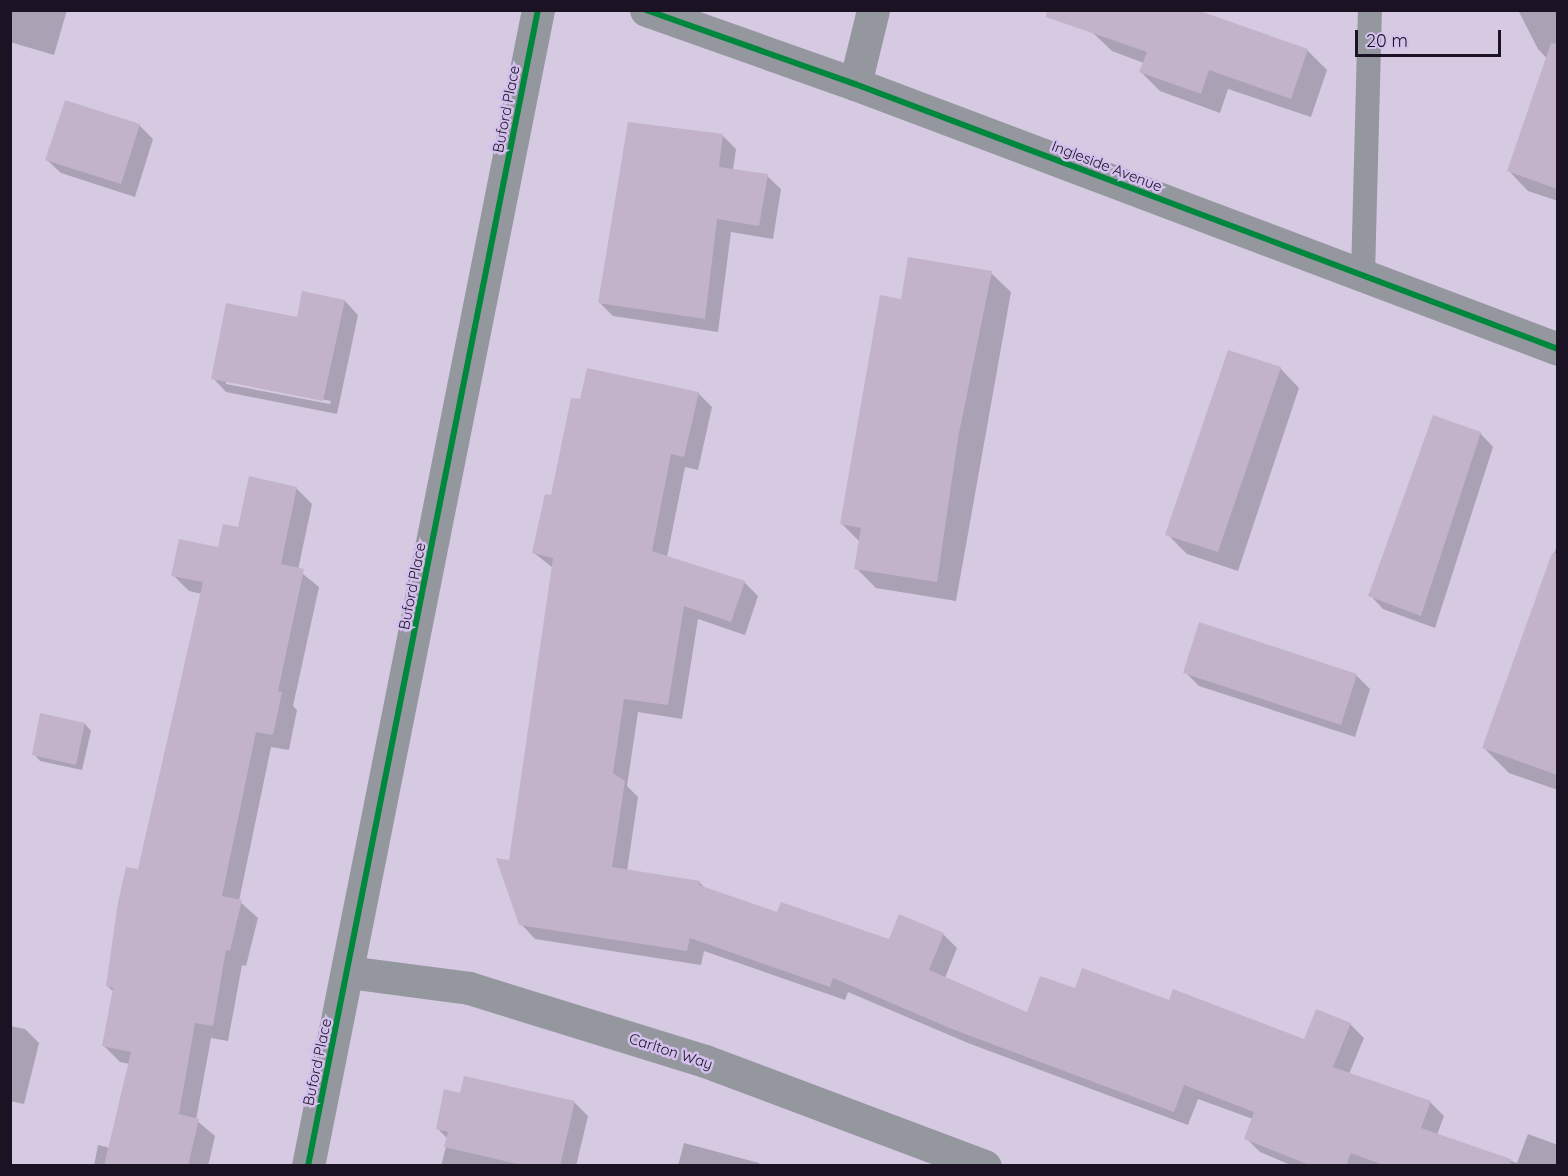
<!DOCTYPE html>
<html>
<head>
<meta charset="utf-8">
<style>
	body { margin:0 }
	#map { position:relative; width:1568px; height:1176px; overflow:hidden; background:#d5cae2; font-family:Quicksand,sans-serif }
	div>[style] { position:absolute }
	.shadow>* { inset:0; background:#0003 }
	.building>* { inset:0; background:#c3b3ca }
	.service>* { height:24px; margin:-12px; padding:0 12px; transform-origin:12px; border-radius:12px; background:#95979f }
	.minor>* { height:33px; margin:-16.5px; padding:0 16.5px; transform-origin:16.5px; border-radius:16.5px; background:#95979f }
	.tertiary>* { height:33px; margin:-16.5px; padding:0 16.5px; transform-origin:16.5px; border-radius:16.5px; background:#95979f }
	.cycleway>* { height:6px; margin:-3px; padding:0 3px; transform-origin:3px; border-radius:3px; background:#00873e }
	span { translate:-50% -50%; white-space:nowrap; text-align:center; line-height:1.15; -webkit-text-stroke:5px #d4c0ed; paint-order:stroke }
	.street-label { font-size:15px; color:#1b1323 }
	.frame { position:absolute; inset:0; border:12px solid #1b1323; pointer-events:none }
	.scale { position:absolute; left:1355px; top:30px; width:146px; height:27px; box-sizing:border-box; border:3px solid #1b1323; border-top:0; padding-left:8px; font-size:18px; line-height:21px; white-space:nowrap; color:#1b1323; -webkit-text-stroke:4px #d4c0ed; paint-order:stroke }
</style>
</head>
<body>
<div id="map">
	<div class="shadow">
		<i style="clip-path:polygon(10px 10px,67px 10px,54px 55px,10px 42px)"></i>
		<i style="clip-path:polygon(1518px 10px,1558px 10px,1558px 60px,1551px 63px,1538px 49px)"></i>
		<i style="clip-path:polygon(1092px 32px,1307px 50px,1327px 70px,1311px 117px,1228px 89px,1220px 113px,1160px 91px,1141px 72px,1144px 63px,1112px 51px)"></i>
		<i style="clip-path:polygon(1542px 73px,1558px 79px,1558px 201px,1528px 191px,1509px 171px)"></i>
		<i style="clip-path:polygon(66px 102px,140px 126px,153px 139px,135px 197px,61px 173px,47px 160px)"></i>
		<i style="clip-path:polygon(723px 136px,736px 149px,733px 170px,767px 176px,781px 189px,773px 239px,731px 232px,718px 332px,613px 316px,599px 302px)"></i>
		<i style="clip-path:polygon(991px 273px,1011px 292px,956px 601px,876px 588px,856px 568px,860px 542px,841px 523px,903px 300px)"></i>
		<i style="clip-path:polygon(evenodd,345px 301px,358px 315px,337px 414px,226px 392px,213px 378px,298px 319px,345px 301px,226px 380px,331px 401px,330px 404px,226px 384px,226px 380px)"></i>
		<i style="clip-path:polygon(1280px 368px,1299px 388px,1238px 571px,1187px 554px,1167px 534px)"></i>
		<i style="clip-path:polygon(698px 393px,712px 407px,698px 470px,685px 467px,667px 557px,744px 582px,758px 596px,745px 635px,698px 619px,682px 719px,638px 712px,627px 786px,638px 797px,627px 871px,699px 882px,707px 890px,778px 914px,890px 941px,943px 934px,957px 948px,945px 978px,1028px 1014px,1076px 990px,1170px 1002px,1305px 1041px,1350px 1024px,1364px 1038px,1349px 1074px,1430px 1102px,1444px 1116px,1437px 1135px,1517px 1163px,1528px 1134px,1558px 1145px,1558px 1166px,1293px 1166px,1260px 1152px,1246px 1138px,1253px 1119px,1198px 1099px,1188px 1125px,968px 1043px,848px 992px,845px 1000px,704px 951px,701px 965px,535px 939px,521px 924px,511px 862px,553px 568px,534px 553px,552px 497px)"></i>
		<i style="clip-path:polygon(1480px 433px,1493px 447px,1435px 628px,1383px 609px,1370px 595px)"></i>
		<i style="clip-path:polygon(296px 488px,312px 504px,298px 570px,319px 587px,293px 706px,297px 710px,289px 750px,271px 747px,239px 901px,258px 918px,246px 966px,242px 965px,228px 1041px,211px 1038px,196px 1120px,215px 1136px,208px 1166px,94px 1166px,98px 1145px,110px 1148px,130px 1064px,120px 1062px,104px 1046px,114px 992px,107px 986px,139px 871px,202px 594px,189px 591px,173px 575px,219px 549px,239px 529px)"></i>
		<i style="clip-path:polygon(1558px 543px,1558px 790px,1509px 773px,1484px 748px)"></i>
		<i style="clip-path:polygon(1185px 672px,1356px 675px,1370px 689px,1355px 737px,1199px 686px)"></i>
		<i style="clip-path:polygon(85px 724px,91px 731px,82px 770px,40px 761px,34px 754px)"></i>
		<i style="clip-path:polygon(10px 1026px,25px 1029px,39px 1043px,24px 1104px,10px 1101px)"></i>
		<i style="clip-path:polygon(461px 1095px,574px 1102px,588px 1116px,576px 1166px,441px 1166px,448px 1139px,437px 1128px)"></i>
		<i style="clip-path:polygon(684px 1143px,759px 1163px,761px 1166px,678px 1166px)"></i>
	</div>
	<div class="building">
		<i style="clip-path:polygon(1047px 10px,1197px 10px,1308px 49px,1291px 99px,1209px 70px,1201px 94px,1139px 72px,1147px 52px,1046px 17px)"></i>
		<i style="clip-path:polygon(1551px 43px,1557px 44px,1557px 189px,1507px 171px)"></i>
		<i style="clip-path:polygon(65px 100px,140px 124px,121px 184px,45px 160px)"></i>
		<i style="clip-path:polygon(628px 122px,723px 134px,719px 167px,768px 174px,759px 226px,717px 219px,705px 319px,598px 303px)"></i>
		<i style="clip-path:polygon(908px 257px,992px 271px,958px 438px,937px 582px,854px 569px,861px 528px,840px 524px,880px 295px,901px 299px)"></i>
		<i style="clip-path:polygon(302px 291px,345px 300px,323px 401px,211px 379px,226px 303px,297px 317px)"></i>
		<i style="clip-path:polygon(1228px 350px,1281px 367px,1218px 552px,1165px 535px)"></i>
		<i style="clip-path:polygon(587px 368px,699px 392px,684px 457px,671px 454px,652px 551px,745px 581px,731px 622px,684px 606px,668px 705px,624px 699px,613px 773px,625px 781px,612px 867px,700px 881px,699px 885px,777px 912px,781px 902px,889px 939px,899px 914px,944px 933px,929px 970px,1027px 1012px,1040px 976px,1075px 988px,1082px 968px,1169px 1000px,1173px 989px,1304px 1039px,1316px 1009px,1351px 1023px,1333px 1067px,1431px 1101px,1421px 1128px,1511px 1159px,1510px 1166px,1386px 1166px,1351px 1153px,1346px 1166px,1312px 1166px,1244px 1139px,1254px 1112px,1184px 1085px,1174px 1112px,952px 1029px,833px 978px,830px 987px,690px 938px,687px 951px,519px 925px,496px 858px,509px 860px,553px 558px,532px 553px,545px 494px,551px 495px,571px 398px,580px 399px)"></i>
		<i style="clip-path:polygon(1433px 415px,1481px 432px,1421px 616px,1368px 596px)"></i>
		<i style="clip-path:polygon(249px 476px,297px 487px,281px 564px,304px 569px,278px 691px,282px 692px,273px 735px,256px 732px,222px 896px,242px 900px,230px 951px,226px 950px,213px 1026px,195px 1023px,179px 1114px,199px 1119px,188px 1166px,104px 1166px,131px 1052px,102px 1046px,113px 988px,106px 986px,118px 902px,126px 867px,138px 869px,203px 582px,171px 576px,179px 539px,218px 547px,223px 524px,238px 527px)"></i>
		<i style="clip-path:polygon(1552px 553px,1557px 554px,1557px 775px,1482px 748px)"></i>
		<i style="clip-path:polygon(1199px 622px,1357px 674px,1341px 725px,1183px 673px)"></i>
		<i style="clip-path:polygon(40px 713px,85px 723px,76px 765px,32px 755px)"></i>
		<i style="clip-path:polygon(464px 1076px,575px 1101px,560px 1166px,526px 1166px,444px 1147px,448px 1132px,436px 1129px,444px 1089px,460px 1093px)"></i>
	</div>
	<div class="service">
		<i style="left:1363px;top:275px;width:265px;rotate:-88.5deg"></i>
	</div>
	<div class="minor">
		<i style="left:855px;top:84px;width:76px;rotate:-76.3deg"></i>
		<i style="left:348px;top:972px;width:122px;rotate:7.5deg"></i>
		<i style="left:469px;top:988px;width:247px;rotate:17.2deg"></i>
		<i style="left:705px;top:1061px;width:299px;rotate:20.6deg"></i>
		<i style="left:308px;top:1166px;width:1179px;rotate:-78.75deg"></i>
	</div>
	<div class="tertiary">
		<i style="left:646px;top:10px;width:222px;rotate:19.5deg"></i>
		<i style="left:855px;top:84px;width:751px;rotate:20.65deg"></i>
	</div>
	<div class="cycleway">
		<i style="left:646px;top:10px;width:222px;rotate:19.5deg"></i>
		<i style="left:855px;top:84px;width:751px;rotate:20.65deg"></i>
		<i style="left:308px;top:1166px;width:1179px;rotate:-78.75deg"></i>
	</div>
	<div class="street-label">
		<span style="left:506px;top:109px;rotate:-79deg">Buford Place</span>
		<span style="left:1107px;top:166px;rotate:21deg">Ingleside Avenue</span>
		<span style="left:412px;top:586px;rotate:-79deg">Buford Place</span>
		<span style="left:671px;top:1051px;rotate:18deg">Carlton Way</span>
		<span style="left:317px;top:1062px;rotate:-78deg">Buford Place</span>
	</div>
	<div class="frame"></div>
	<div class="scale">20 m</div>
</div>
</body>
</html>
